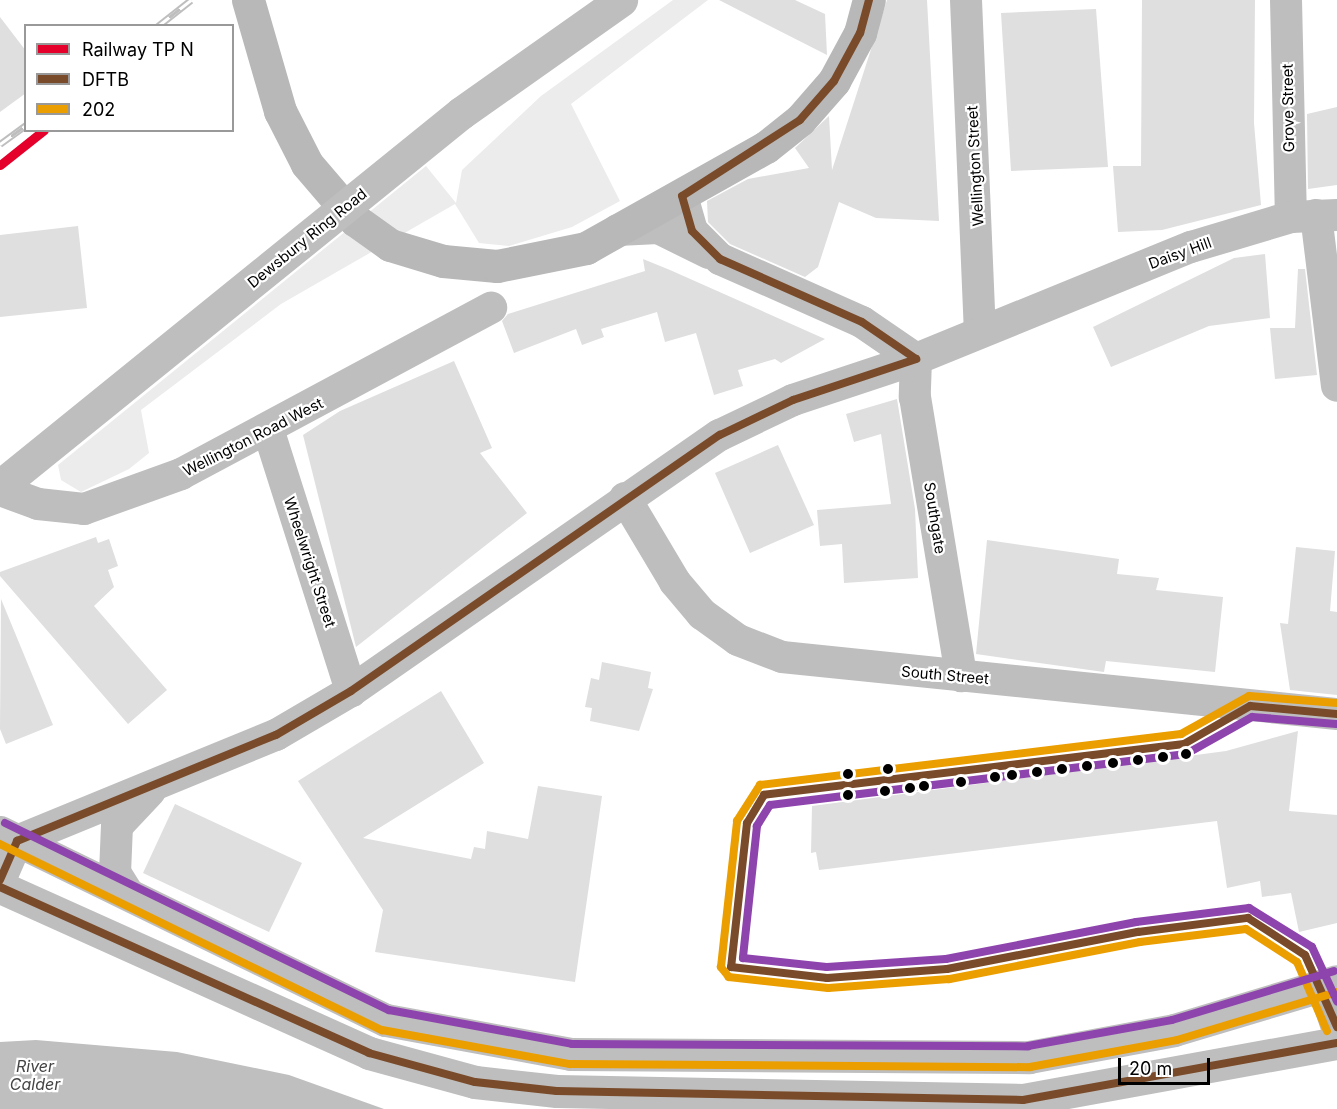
<!DOCTYPE html>
<html>
<head>
<meta charset="utf-8">
<style>
	body { margin:0 }
	#map { position:relative; width:1337px; height:1109px; overflow:hidden; background:#fff; font-family:Inter,sans-serif }
	div>[style] { position:absolute }
	.green>* { inset:0; background:#ececec }
	.water>* { inset:0; background:#bfbfbf }
	.building>* { inset:0; background:#dfdfdf }
	.street>* { height:32px; margin:-16px; padding:0 16px; transform-origin:16px; border-radius:16px; background:#bebebe }
	.secondary>* { height:33px; margin:-16.5px; padding:0 16.5px; transform-origin:16.5px; border-radius:16.5px; background:#b8b8b8 }
	.highway>* { height:33px; margin:-16.5px; padding:0 16.5px; transform-origin:16.5px; border-radius:16.5px; background:#bebebe }
	.rail>* { height:7px; margin-top:-3.5px; transform-origin:0; background:repeating-linear-gradient(90deg,#fff 0 14px,#bebebe 0 28px); box-sizing:border-box; border-block:2px solid #bebebe }
	.bus-1>* { height:8px; margin:-4px; padding:0 4px; transform-origin:4px; border-radius:4px; background:#7a4b2a }
	.bus-2>* { height:8px; margin:-4px; padding:0 4px; transform-origin:4px; border-radius:4px; background:#eb9e00 }
	.bus-3>* { height:8px; margin:-4px; padding:0 4px; transform-origin:4px; border-radius:4px; background:#8e44ad }
	.rail-1>* { height:9px; margin:-4.5px; padding:0 4.5px; transform-origin:4.5px; border-radius:4.5px; background:#e4002b }
	.dots>* { width:16px; height:16px; translate:-50% -50%; box-sizing:border-box; border:3px solid #fff; border-radius:50% }
	span { translate:-50% -50%; white-space:nowrap; text-align:center; line-height:1.15; -webkit-text-stroke:4.5px #fff; paint-order:stroke }
	.street-label { font-size:15px; color:#000 }
	.water-label { font-size:16px; color:#444; font-style:italic }
	.legend { position:absolute; left:24px; top:24px; width:210px; height:108px; box-sizing:border-box; background:#fff; border:2px solid #999; margin:0; padding:8px 10px; list-style:none; font-size:18px; color:#000 }
	.legend li { display:flex; align-items:center; gap:12px; height:30px }
	.legend b { width:30px; border:2px solid #999 }
	.scale { position:absolute; left:1118px; top:1058px; width:92px; height:27px; box-sizing:border-box; border:3px solid #000; border-top:0; padding-left:8px; font-size:18px; line-height:21px; white-space:nowrap; color:#000; -webkit-text-stroke:4px #fff; paint-order:stroke }
</style>
</head>
<body>
<div id="map">
	<div class="green">
		<i style="clip-path:polygon(673px 0,708px 0,571px 104px,620px 201px,572px 227px,509px 246px,479px 243px,455px 204px,281px 304px,141px 410px,149px 453px,129px 469px,81px 492px,61px 480px,58px 465px,426px 166px,456px 203px,462px 170px,541px 96px)"></i>
	</div>
	<div class="water">
		<i style="clip-path:polygon(36px 1040px,177px 1052px,289px 1075px,384px 1109px,0 1109px,0 1042px)"></i>
	</div>
	<div class="building">
		<i style="clip-path:polygon(719px 0,795px 0,825px 14px,827px 55px)"></i>
		<i style="clip-path:polygon(887px 0,927px 0,939px 221px,876px 218px,839px 202px,818px 267px,805px 277px,730px 244px,708px 222px,707px 201px,748px 179px,809px 168px,795px 148px,829px 116px,832px 170px)"></i>
		<i style="clip-path:polygon(1142px 0,1255px 0,1254px 123px,1261px 205px,1162px 230px,1118px 232px,1113px 166px,1141px 166px)"></i>
		<i style="clip-path:polygon(1096px 9px,1108px 167px,1011px 171px,1001px 13px)"></i>
		<i style="clip-path:polygon(0 17px,26px 51px,26px 93px,0 112px)"></i>
		<i style="clip-path:polygon(1337px 107px,1337px 185px,1308px 189px,1307px 114px)"></i>
		<i style="clip-path:polygon(78px 226px,87px 308px,0 317px,0 235px)"></i>
		<i style="clip-path:polygon(1265px 254px,1270px 318px,1209px 326px,1111px 367px,1093px 327px,1234px 258px)"></i>
		<i style="clip-path:polygon(643px 259px,670px 270px,825px 339px,781px 363px,775px 359px,738px 370px,743px 386px,714px 395px,696px 333px,665px 342px,657px 312px,601px 329px,604px 337px,582px 345px,576px 329px,514px 353px,502px 321px,508px 314px,645px 271px)"></i>
		<i style="clip-path:polygon(1298px 269px,1305px 269px,1317px 375px,1275px 379px,1270px 328px,1295px 328px)"></i>
		<i style="clip-path:polygon(454px 361px,492px 448px,480px 453px,527px 513px,356px 647px,303px 435px,340px 411px)"></i>
		<i style="clip-path:polygon(897px 399px,915px 509px,918px 578px,844px 583px,842px 544px,820px 546px,817px 510px,891px 504px,881px 434px,854px 442px,846px 414px)"></i>
		<i style="clip-path:polygon(778px 445px,814px 525px,750px 553px,715px 473px)"></i>
		<i style="clip-path:polygon(96px 537px,98px 543px,109px 539px,118px 566px,108px 570px,114px 587px,94px 606px,167px 690px,128px 724px,0 576px,0 572px)"></i>
		<i style="clip-path:polygon(987px 540px,1119px 559px,1117px 574px,1159px 578px,1156px 590px,1223px 597px,1215px 672px,1106px 661px,1104px 672px,976px 654px)"></i>
		<i style="clip-path:polygon(1296px 547px,1335px 551px,1330px 611px,1337px 612px,1337px 695px,1290px 690px,1280px 623px,1288px 624px)"></i>
		<i style="clip-path:polygon(1px 599px,53px 725px,6px 744px,0 729px)"></i>
		<i style="clip-path:polygon(602px 662px,651px 672px,648px 688px,653px 689px,639px 731px,590px 721px,592px 708px,585px 707px,591px 678px,599px 680px)"></i>
		<i style="clip-path:polygon(441px 691px,484px 763px,363px 838px,471px 859px,474px 847px,485px 849px,487px 831px,528px 839px,538px 786px,602px 796px,575px 982px,375px 952px,383px 910px,298px 781px)"></i>
		<i style="clip-path:polygon(1298px 731px,1289px 811px,1337px 815px,1337px 923px,1299px 932px,1291px 893px,1262px 897px,1260px 881px,1227px 888px,1217px 821px,819px 870px,816px 852px,811px 853px,812px 806px,1226px 751px)"></i>
		<i style="clip-path:polygon(175px 804px,302px 863px,269px 932px,143px 873px)"></i>
	</div>
	<div class="street">
		<i style="left:966px;top:0;width:332px;rotate:87.6deg"></i>
		<i style="left:1286px;top:0;width:217px;rotate:88.7deg"></i>
		<i style="left:682px;top:196px;width:36px;rotate:74deg"></i>
		<i style="left:692px;top:231px;width:40px;rotate:45deg"></i>
		<i style="left:720px;top:259px;width:155px;rotate:23.9deg"></i>
		<i style="left:862px;top:322px;width:65px;rotate:34.4deg"></i>
		<i style="left:1316px;top:215px;width:172px;rotate:83deg"></i>
		<i style="left:618px;top:230px;width:40px;rotate:-2.9deg"></i>
		<i style="left:658px;top:228px;width:57px;rotate:26.1deg"></i>
		<i style="left:916px;top:359px;width:38px;rotate:92deg"></i>
		<i style="left:915px;top:397px;width:283px;rotate:80.6deg"></i>
		<i style="left:269px;top:432px;width:272px;rotate:72.4deg"></i>
		<i style="left:0;top:490px;width:40px;rotate:20.2deg"></i>
		<i style="left:38px;top:504px;width:46px;rotate:6.2deg"></i>
		<i style="left:84px;top:509px;width:103px;rotate:-19.8deg"></i>
		<i style="left:181px;top:474px;width:352px;rotate:-28.2deg"></i>
		<i style="left:625px;top:498px;width:98px;rotate:59.2deg"></i>
		<i style="left:675px;top:582px;width:42px;rotate:49.8deg"></i>
		<i style="left:702px;top:614px;width:44px;rotate:35.8deg"></i>
		<i style="left:738px;top:640px;width:47px;rotate:21.1deg"></i>
		<i style="left:782px;top:657px;width:558px;rotate:5.86deg"></i>
		<i style="left:0;top:880px;width:43px;rotate:-66.4deg"></i>
		<i style="left:17px;top:841px;width:280px;rotate:-22.3deg"></i>
		<i style="left:276px;top:735px;width:87px;rotate:-30.4deg"></i>
		<i style="left:351px;top:691px;width:449px;rotate:-34.8deg"></i>
		<i style="left:720px;top:435px;width:81px;rotate:-25.6deg"></i>
		<i style="left:793px;top:400px;width:130px;rotate:-18.4deg"></i>
		<i style="left:916px;top:359px;width:297px;rotate:-22.2deg"></i>
		<i style="left:1191px;top:247px;width:104px;rotate:-16.7deg"></i>
		<i style="left:1291px;top:217px;width:46px;rotate:-2.5deg"></i>
		<i style="left:129px;top:895px;width:26px;rotate:-122deg"></i>
		<i style="left:115px;top:873px;width:47px;rotate:-87.6deg"></i>
		<i style="left:117px;top:826px;width:48px;rotate:-46.7deg"></i>
	</div>
	<div class="secondary">
		<i style="left:248px;top:0;width:116px;rotate:73.9deg"></i>
		<i style="left:280px;top:111px;width:59px;rotate:63deg"></i>
		<i style="left:307px;top:164px;width:74px;rotate:49.4deg"></i>
		<i style="left:355px;top:220px;width:43px;rotate:35.5deg"></i>
		<i style="left:390px;top:245px;width:55px;rotate:16.8deg"></i>
		<i style="left:443px;top:261px;width:54px;rotate:5.3deg"></i>
		<i style="left:497px;top:266px;width:91px;rotate:-11.4deg"></i>
		<i style="left:586px;top:248px;width:206px;rotate:-29.3deg"></i>
		<i style="left:766px;top:147px;width:43px;rotate:-38.5deg"></i>
		<i style="left:800px;top:120px;width:52px;rotate:-48.9deg"></i>
		<i style="left:834px;top:81px;width:55px;rotate:-61.6deg"></i>
		<i style="left:860px;top:33px;width:34px;rotate:-75deg"></i>
		<i style="left:1324px;top:988px;width:41px;rotate:71.6deg"></i>
	</div>
	<div class="highway">
		<i style="left:0;top:486px;width:593px;rotate:-38.98deg"></i>
		<i style="left:461px;top:113px;width:196px;rotate:-35.2deg"></i>
		<i style="left:0;top:832px;width:429px;rotate:26deg"></i>
		<i style="left:386px;top:1020px;width:188px;rotate:10.4deg"></i>
		<i style="left:571px;top:1054px;width:458px;rotate:0.4deg"></i>
		<i style="left:1029px;top:1057px;width:147px;rotate:-10.5deg"></i>
		<i style="left:1174px;top:1030px;width:170px;rotate:-16.7deg"></i>
		<i style="left:0;top:887px;width:405px;rotate:24.2deg"></i>
		<i style="left:369px;top:1053px;width:110px;rotate:15.3deg"></i>
		<i style="left:475px;top:1082px;width:82px;rotate:6.3deg"></i>
		<i style="left:557px;top:1091px;width:466px;rotate:1.1deg"></i>
		<i style="left:1023px;top:1100px;width:319px;rotate:-10.3deg"></i>
	</div>
	<div class="rail">
		<i style="left:158px;top:26px;width:42px;rotate:-38.2deg"></i>
		<i style="left:0;top:144px;width:32px;rotate:-36deg"></i>
	</div>
	<div class="bus-1">
		<i style="left:869px;top:0;width:34px;rotate:105deg"></i>
		<i style="left:860px;top:33px;width:55px;rotate:118.4deg"></i>
		<i style="left:834px;top:81px;width:52px;rotate:131.1deg"></i>
		<i style="left:800px;top:120px;width:140px;rotate:147.2deg"></i>
		<i style="left:682px;top:196px;width:36px;rotate:74deg"></i>
		<i style="left:692px;top:231px;width:40px;rotate:45deg"></i>
		<i style="left:720px;top:259px;width:155px;rotate:23.9deg"></i>
		<i style="left:862px;top:322px;width:65px;rotate:34.4deg"></i>
		<i style="left:1337px;top:714px;width:87px;rotate:-174.7deg"></i>
		<i style="left:1250px;top:706px;width:76px;rotate:150.1deg"></i>
		<i style="left:1184px;top:744px;width:423px;rotate:173.1deg"></i>
		<i style="left:764px;top:795px;width:33px;rotate:121deg"></i>
		<i style="left:747px;top:823px;width:145px;rotate:96.3deg"></i>
		<i style="left:731px;top:967px;width:97px;rotate:6.5deg"></i>
		<i style="left:827px;top:978px;width:120px;rotate:-4.3deg"></i>
		<i style="left:947px;top:969px;width:195px;rotate:-11deg"></i>
		<i style="left:1138px;top:932px;width:111px;rotate:-7.3deg"></i>
		<i style="left:1248px;top:918px;width:68px;rotate:33deg"></i>
		<i style="left:1305px;top:955px;width:79px;rotate:66deg"></i>
		<i style="left:0;top:880px;width:43px;rotate:-66.4deg"></i>
		<i style="left:17px;top:841px;width:280px;rotate:-22.3deg"></i>
		<i style="left:276px;top:735px;width:87px;rotate:-30.4deg"></i>
		<i style="left:351px;top:691px;width:449px;rotate:-34.8deg"></i>
		<i style="left:720px;top:435px;width:81px;rotate:-25.6deg"></i>
		<i style="left:793px;top:400px;width:130px;rotate:-18.4deg"></i>
		<i style="left:0;top:887px;width:405px;rotate:24.2deg"></i>
		<i style="left:369px;top:1053px;width:110px;rotate:15.3deg"></i>
		<i style="left:475px;top:1082px;width:82px;rotate:6.3deg"></i>
		<i style="left:557px;top:1091px;width:466px;rotate:1.1deg"></i>
		<i style="left:1023px;top:1100px;width:319px;rotate:-10.3deg"></i>
	</div>
	<div class="bus-2">
		<i style="left:0;top:844px;width:425px;rotate:26deg"></i>
		<i style="left:382px;top:1030px;width:191px;rotate:10.3deg"></i>
		<i style="left:570px;top:1064px;width:460px;rotate:0.4deg"></i>
		<i style="left:1030px;top:1067px;width:149px;rotate:-10.4deg"></i>
		<i style="left:1177px;top:1040px;width:167px;rotate:-16.7deg"></i>
		<i style="left:1327px;top:1031px;width:75px;rotate:-113.5deg"></i>
		<i style="left:1297px;top:962px;width:61px;rotate:-147.1deg"></i>
		<i style="left:1246px;top:929px;width:107px;rotate:173deg"></i>
		<i style="left:1140px;top:942px;width:195px;rotate:169deg"></i>
		<i style="left:949px;top:979px;width:121px;rotate:175.7deg"></i>
		<i style="left:828px;top:988px;width:100px;rotate:-173.7deg"></i>
		<i style="left:729px;top:977px;width:13px;rotate:-129deg"></i>
		<i style="left:721px;top:967px;width:147px;rotate:-83.7deg"></i>
		<i style="left:737px;top:821px;width:43px;rotate:-57.4deg"></i>
		<i style="left:760px;top:785px;width:424px;rotate:-6.9deg"></i>
		<i style="left:1181px;top:734px;width:78px;rotate:-29.2deg"></i>
		<i style="left:1249px;top:696px;width:88px;rotate:4.5deg"></i>
	</div>
	<div class="bus-3">
		<i style="left:1336px;top:724px;width:84px;rotate:-175.2deg"></i>
		<i style="left:1252px;top:717px;width:76px;rotate:150.7deg"></i>
		<i style="left:1186px;top:754px;width:419px;rotate:173deg"></i>
		<i style="left:770px;top:805px;width:25px;rotate:122deg"></i>
		<i style="left:757px;top:826px;width:133px;rotate:96.1deg"></i>
		<i style="left:743px;top:958px;width:84px;rotate:6.1deg"></i>
		<i style="left:827px;top:967px;width:119px;rotate:-3.8deg"></i>
		<i style="left:946px;top:959px;width:194px;rotate:-11deg"></i>
		<i style="left:1136px;top:922px;width:114px;rotate:-7.1deg"></i>
		<i style="left:1249px;top:908px;width:74px;rotate:31.8deg"></i>
		<i style="left:1312px;top:947px;width:60px;rotate:65.2deg"></i>
		<i style="left:5px;top:823px;width:427px;rotate:26deg"></i>
		<i style="left:389px;top:1010px;width:186px;rotate:10.5deg"></i>
		<i style="left:572px;top:1044px;width:456px;rotate:0.3deg"></i>
		<i style="left:1028px;top:1046px;width:146px;rotate:-10.2deg"></i>
		<i style="left:1172px;top:1020px;width:169px;rotate:-16.8deg"></i>
	</div>
	<div class="rail-1">
		<i style="left:0;top:165px;width:56px;rotate:-38.5deg"></i>
	</div>
	<div class="dots">
		<i style="left:1186px;top:754px;background:#000"></i>
		<i style="left:1163px;top:757px;background:#000"></i>
		<i style="left:1138px;top:760px;background:#000"></i>
		<i style="left:1113px;top:763px;background:#000"></i>
		<i style="left:1087px;top:766px;background:#000"></i>
		<i style="left:888px;top:769px;background:#000"></i>
		<i style="left:1062px;top:769px;background:#000"></i>
		<i style="left:1037px;top:772px;background:#000"></i>
		<i style="left:848px;top:774px;background:#000"></i>
		<i style="left:1012px;top:775px;background:#000"></i>
		<i style="left:995px;top:777px;background:#000"></i>
		<i style="left:961px;top:782px;background:#000"></i>
		<i style="left:924px;top:786px;background:#000"></i>
		<i style="left:910px;top:788px;background:#000"></i>
		<i style="left:885px;top:791px;background:#000"></i>
		<i style="left:848px;top:795px;background:#000"></i>
	</div>
	<div class="street-label">
		<span style="left:1288px;top:108px;rotate:-91deg">Grove Street</span>
		<span style="left:975px;top:166px;rotate:-93deg">Wellington Street</span>
		<span style="left:307px;top:238px;rotate:-39deg">Dewsbury Ring Road</span>
		<span style="left:1180px;top:253px;rotate:-20deg">Daisy Hill</span>
		<span style="left:253px;top:437px;rotate:-27deg">Wellington Road West</span>
		<span style="left:935px;top:518px;rotate:81deg">Southgate</span>
		<span style="left:310px;top:562px;rotate:72deg">Wheelwright Street</span>
		<span style="left:945px;top:675px;rotate:5deg">South Street</span>
	</div>
	<div class="water-label">
		<span style="left:35px;top:1075px">River<br>Calder</span>
	</div>
	<ul class="legend">
	<li><b style="height:8px;background:#e4002b"></b>Railway TP N</li>
	<li><b style="height:8px;background:#7a4b2a"></b>DFTB</li>
	<li><b style="height:8px;background:#eb9e00"></b>202</li>
	</ul>
	<div class="scale">20 m</div>
</div>
</body>
</html>
